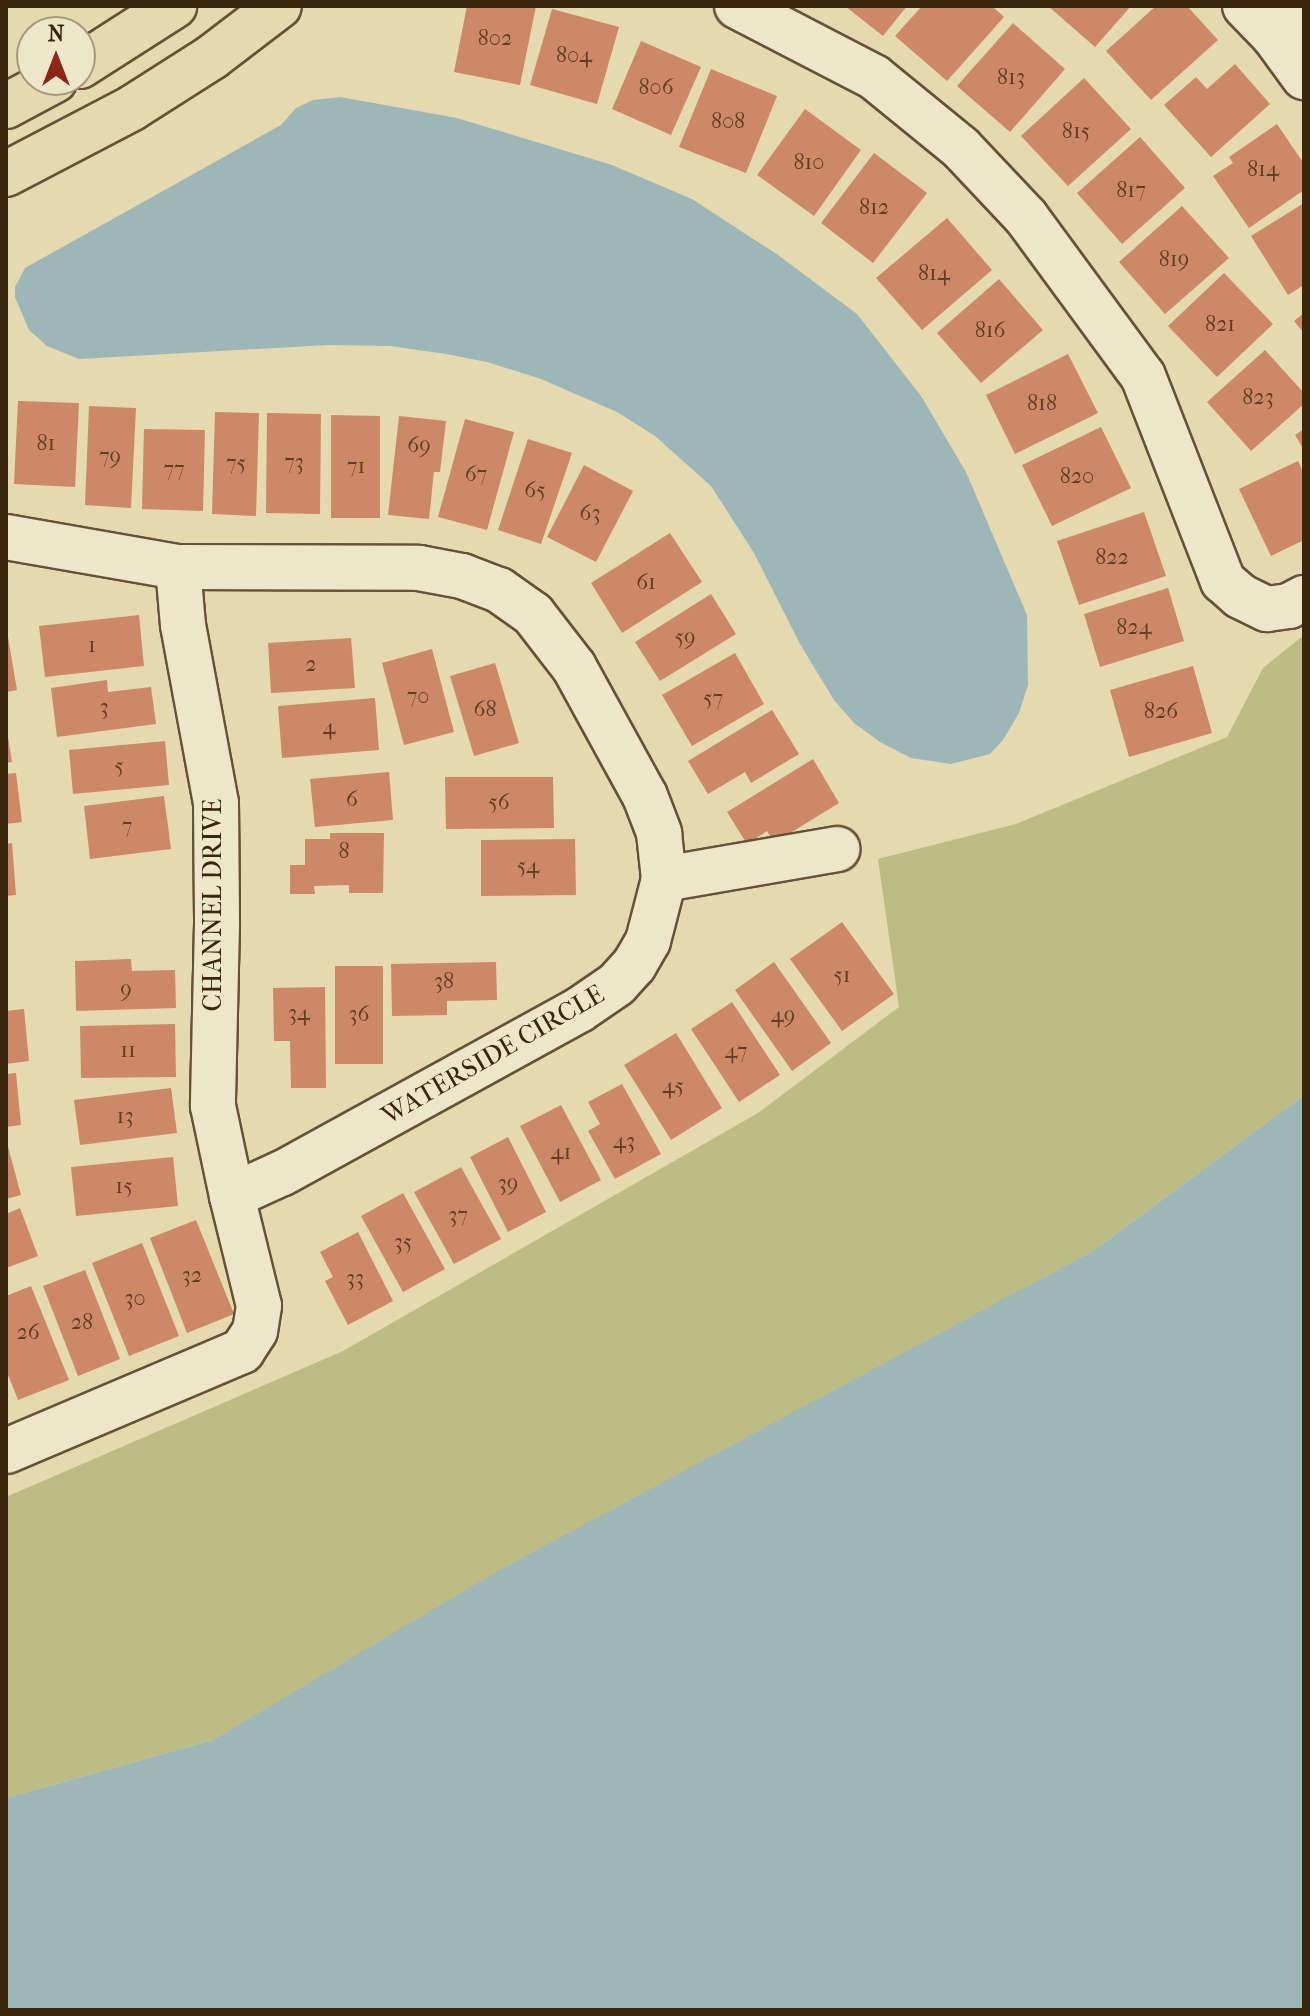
<!DOCTYPE html>
<html>
<head>
<meta charset="utf-8">
<style>
	body { margin:0 }
	#map { position:relative; width:1310px; height:2016px; overflow:hidden; background:#e5d9af; font-family:"IM FELL French Canon",serif }
	div>[style] { position:absolute }
	.green>* { inset:0; background:#bdbc85 }
	.water>* { inset:0; background:#9db7b8 }
	.building>* { inset:0; background:#cd8867 }
	.roads { filter:drop-shadow(2px 0 #665236) drop-shadow(-2px 0 #665236) drop-shadow(0 2px #665236) drop-shadow(0 -2px #665236) }
	.minor>* { height:44px; margin:-22px; padding:0 22px; transform-origin:22px; border-radius:22px; background:#eee6cb }
	.major>* { height:44px; margin:-22px; padding:0 22px; transform-origin:22px; border-radius:22px; background:#e5d9af }
	span { translate:-50% -50%; white-space:nowrap; text-align:center; line-height:1.15; -webkit-text-stroke:6px #eee6cb; paint-order:stroke }
	.number-label { font-size:22px; color:#603e24 }
	.number-label span { -webkit-text-stroke-width:0 }
	.street-label { font-size:26px; color:#3c250e }
	.frame { position:absolute; inset:0; border:8px solid #3c250e; pointer-events:none }
	.north { position:absolute; left:16px; top:16px; width:80px; height:80px; box-sizing:border-box; background:#eee6cb; border:2px solid #a7997f; border-radius:50%; rotate:0deg; font-size:22px; font-weight:700; line-height:32px; text-align:center; color:#3c250e }
	.north::after { content:''; display:block; margin:auto; width:28px; height:36px; background:#8f2418; clip-path:polygon(50% 0,100% 100%,50% 72%,0 100%) }
</style>
</head>
<body>
<div id="map">
	<div class="green">
		<i style="clip-path:polygon(1304px 635px,1304px 1095px,1093px 1251px,213px 1740px,6px 1798px,6px 1497px,343px 1351px,758px 1113px,899px 1007px,878px 859px,1016px 824px,1227px 737px,1263px 668px)"></i>
	</div>
	<div class="water">
		<i style="clip-path:polygon(340px 97px,457px 118px,612px 165px,692px 199px,778px 255px,857px 314px,921px 396px,966px 472px,1027px 615px,1028px 685px,1019px 713px,1003px 740px,990px 754px,951px 764px,911px 758px,880px 742px,854px 723px,834px 700px,800px 644px,754px 553px,711px 486px,655px 436px,617px 412px,541px 379px,487px 362px,446px 354px,390px 346px,328px 345px,79px 359px,47px 346px,29px 330px,15px 297px,15px 287px,25px 268px,281px 125px,296px 108px,313px 100px)"></i>
		<i style="clip-path:polygon(1304px 1095px,1304px 2010px,6px 2010px,6px 1798px,213px 1740px,496px 1572px,1093px 1251px)"></i>
	</div>
	<div class="building">
		<i style="clip-path:polygon(467px 6px,536px 6px,520px 85px,454px 72px)"></i>
		<i style="clip-path:polygon(845px 6px,907px 6px,883px 36px)"></i>
		<i style="clip-path:polygon(922px 6px,992px 6px,1004px 17px,947px 81px,895px 36px)"></i>
		<i style="clip-path:polygon(1048px 6px,1131px 6px,1095px 47px)"></i>
		<i style="clip-path:polygon(1156px 6px,1187px 6px,1218px 40px,1151px 100px,1106px 51px)"></i>
		<i style="clip-path:polygon(552px 9px,619px 27px,597px 104px,530px 85px)"></i>
		<i style="clip-path:polygon(1013px 23px,1065px 69px,1010px 132px,957px 86px)"></i>
		<i style="clip-path:polygon(641px 41px,701px 67px,671px 135px,612px 109px)"></i>
		<i style="clip-path:polygon(1235px 64px,1270px 104px,1211px 157px,1164px 105px,1196px 77px,1207px 89px)"></i>
		<i style="clip-path:polygon(711px 69px,777px 96px,746px 173px,679px 147px)"></i>
		<i style="clip-path:polygon(1084px 78px,1131px 129px,1068px 186px,1021px 136px)"></i>
		<i style="clip-path:polygon(805px 109px,861px 150px,814px 216px,757px 175px)"></i>
		<i style="clip-path:polygon(1277px 124px,1304px 164px,1304px 190px,1249px 228px,1213px 176px,1233px 163px,1229px 157px)"></i>
		<i style="clip-path:polygon(1140px 137px,1185px 188px,1122px 244px,1077px 193px)"></i>
		<i style="clip-path:polygon(874px 153px,927px 193px,873px 263px,821px 223px)"></i>
		<i style="clip-path:polygon(1304px 203px,1304px 285px,1288px 295px,1251px 236px)"></i>
		<i style="clip-path:polygon(1182px 206px,1229px 258px,1165px 314px,1119px 262px)"></i>
		<i style="clip-path:polygon(947px 218px,992px 270px,922px 330px,876px 278px)"></i>
		<i style="clip-path:polygon(1224px 273px,1273px 324px,1217px 377px,1168px 326px)"></i>
		<i style="clip-path:polygon(999px 279px,1043px 330px,981px 383px,937px 333px)"></i>
		<i style="clip-path:polygon(1304px 313px,1304px 333px,1294px 321px)"></i>
		<i style="clip-path:polygon(1265px 350px,1304px 393px,1304px 404px,1251px 451px,1207px 402px)"></i>
		<i style="clip-path:polygon(1068px 354px,1098px 413px,1015px 454px,986px 395px)"></i>
		<i style="clip-path:polygon(18px 401px,79px 403px,75px 487px,14px 484px)"></i>
		<i style="clip-path:polygon(89px 406px,136px 408px,131px 508px,85px 505px)"></i>
		<i style="clip-path:polygon(215px 412px,259px 413px,256px 516px,212px 514px)"></i>
		<i style="clip-path:polygon(267px 413px,321px 414px,320px 514px,266px 513px)"></i>
		<i style="clip-path:polygon(331px 415px,380px 416px,380px 518px,331px 518px)"></i>
		<i style="clip-path:polygon(399px 416px,446px 421px,440px 472px,434px 472px,429px 519px,388px 515px)"></i>
		<i style="clip-path:polygon(465px 419px,514px 432px,487px 530px,438px 517px)"></i>
		<i style="clip-path:polygon(1101px 427px,1131px 488px,1052px 526px,1022px 465px)"></i>
		<i style="clip-path:polygon(144px 429px,205px 430px,203px 511px,142px 509px)"></i>
		<i style="clip-path:polygon(1304px 429px,1304px 450px,1295px 435px)"></i>
		<i style="clip-path:polygon(528px 439px,572px 453px,541px 544px,498px 530px)"></i>
		<i style="clip-path:polygon(1298px 461px,1304px 474px,1304px 540px,1271px 556px,1239px 489px)"></i>
		<i style="clip-path:polygon(584px 465px,633px 491px,596px 562px,547px 537px)"></i>
		<i style="clip-path:polygon(1144px 512px,1166px 576px,1079px 605px,1057px 541px)"></i>
		<i style="clip-path:polygon(670px 533px,702px 582px,622px 633px,591px 583px)"></i>
		<i style="clip-path:polygon(1168px 588px,1184px 641px,1100px 667px,1084px 614px)"></i>
		<i style="clip-path:polygon(711px 594px,736px 634px,660px 681px,635px 642px)"></i>
		<i style="clip-path:polygon(139px 615px,144px 666px,45px 677px,39px 626px)"></i>
		<i style="clip-path:polygon(8px 637px,17px 690px,6px 692px,6px 638px)"></i>
		<i style="clip-path:polygon(351px 638px,355px 688px,271px 693px,268px 643px)"></i>
		<i style="clip-path:polygon(432px 649px,454px 732px,404px 745px,382px 663px)"></i>
		<i style="clip-path:polygon(735px 653px,764px 704px,692px 746px,662px 695px)"></i>
		<i style="clip-path:polygon(495px 663px,519px 743px,474px 756px,450px 676px)"></i>
		<i style="clip-path:polygon(1193px 666px,1212px 733px,1129px 757px,1110px 690px)"></i>
		<i style="clip-path:polygon(107px 680px,108px 692px,151px 687px,156px 724px,57px 737px,51px 688px)"></i>
		<i style="clip-path:polygon(375px 698px,379px 750px,282px 758px,278px 706px)"></i>
		<i style="clip-path:polygon(772px 710px,799px 754px,751px 783px,745px 772px,708px 794px,688px 761px)"></i>
		<i style="clip-path:polygon(6px 725px,12px 762px,6px 763px)"></i>
		<i style="clip-path:polygon(165px 741px,169px 785px,73px 794px,69px 750px)"></i>
		<i style="clip-path:polygon(813px 759px,839px 803px,774px 843px,767px 831px,747px 844px,727px 812px)"></i>
		<i style="clip-path:polygon(389px 772px,393px 820px,315px 827px,310px 779px)"></i>
		<i style="clip-path:polygon(16px 773px,22px 822px,6px 824px,6px 774px)"></i>
		<i style="clip-path:polygon(445px 777px,553px 777px,554px 828px,446px 829px)"></i>
		<i style="clip-path:polygon(164px 796px,171px 849px,90px 859px,84px 806px)"></i>
		<i style="clip-path:polygon(330px 833px,384px 833px,383px 893px,349px 893px,349px 885px,314px 886px,315px 894px,290px 894px,290px 865px,305px 865px,305px 839px,330px 839px)"></i>
		<i style="clip-path:polygon(575px 839px,576px 895px,481px 896px,481px 840px)"></i>
		<i style="clip-path:polygon(12px 843px,16px 895px,6px 896px,6px 844px)"></i>
		<i style="clip-path:polygon(842px 922px,894px 994px,842px 1031px,790px 959px)"></i>
		<i style="clip-path:polygon(131px 959px,132px 971px,175px 970px,176px 1008px,76px 1011px,75px 961px)"></i>
		<i style="clip-path:polygon(496px 962px,497px 1000px,447px 1001px,447px 1015px,392px 1016px,391px 964px)"></i>
		<i style="clip-path:polygon(774px 962px,831px 1043px,792px 1071px,735px 990px)"></i>
		<i style="clip-path:polygon(335px 966px,383px 966px,383px 1064px,335px 1064px)"></i>
		<i style="clip-path:polygon(325px 987px,326px 1088px,291px 1088px,290px 1041px,274px 1041px,273px 988px)"></i>
		<i style="clip-path:polygon(732px 1002px,780px 1075px,739px 1102px,691px 1029px)"></i>
		<i style="clip-path:polygon(24px 1009px,29px 1061px,6px 1064px,6px 1011px)"></i>
		<i style="clip-path:polygon(175px 1024px,176px 1077px,81px 1078px,80px 1026px)"></i>
		<i style="clip-path:polygon(676px 1033px,722px 1108px,671px 1140px,624px 1065px)"></i>
		<i style="clip-path:polygon(16px 1073px,21px 1125px,6px 1127px,6px 1074px)"></i>
		<i style="clip-path:polygon(622px 1084px,661px 1154px,615px 1179px,588px 1131px,600px 1124px,588px 1102px)"></i>
		<i style="clip-path:polygon(171px 1088px,177px 1133px,80px 1145px,74px 1100px)"></i>
		<i style="clip-path:polygon(561px 1105px,601px 1180px,560px 1202px,520px 1126px)"></i>
		<i style="clip-path:polygon(508px 1137px,546px 1212px,508px 1232px,470px 1157px)"></i>
		<i style="clip-path:polygon(6px 1139px,21px 1195px,6px 1199px)"></i>
		<i style="clip-path:polygon(173px 1157px,178px 1206px,76px 1216px,71px 1167px)"></i>
		<i style="clip-path:polygon(461px 1167px,501px 1239px,454px 1264px,414px 1192px)"></i>
		<i style="clip-path:polygon(403px 1193px,445px 1269px,403px 1292px,361px 1216px)"></i>
		<i style="clip-path:polygon(20px 1208px,38px 1256px,6px 1268px,6px 1214px)"></i>
		<i style="clip-path:polygon(196px 1220px,234px 1314px,187px 1333px,150px 1238px)"></i>
		<i style="clip-path:polygon(358px 1232px,393px 1301px,348px 1325px,325px 1281px,333px 1277px,320px 1252px)"></i>
		<i style="clip-path:polygon(142px 1243px,179px 1336px,129px 1356px,92px 1263px)"></i>
		<i style="clip-path:polygon(85px 1270px,120px 1359px,78px 1376px,43px 1286px)"></i>
		<i style="clip-path:polygon(31px 1286px,69px 1380px,18px 1400px,6px 1370px,6px 1296px)"></i>
	</div>
	<div class="roads">
		<div class="minor">
			<i style="left:737px;top:6px;width:154px;rotate:27.4deg"></i>
			<i style="left:874px;top:77px;width:112px;rotate:39.2deg"></i>
			<i style="left:961px;top:148px;width:95px;rotate:46.7deg"></i>
			<i style="left:1026px;top:217px;width:197px;rotate:53.7deg"></i>
			<i style="left:1143px;top:376px;width:220px;rotate:68.7deg"></i>
			<i style="left:1223px;top:581px;width:23px;rotate:41deg"></i>
			<i style="left:1240px;top:596px;width:30px;rotate:26deg"></i>
			<i style="left:1267px;top:609px;width:22px;rotate:-8deg"></i>
			<i style="left:1289px;top:606px;width:17px;rotate:-28deg"></i>
			<i style="left:1245px;top:6px;width:42px;rotate:46deg"></i>
			<i style="left:1274px;top:36px;width:51px;rotate:53.8deg"></i>
			<i style="left:1274px;top:36px;width:38px;rotate:-39deg"></i>
			<i style="left:6px;top:537px;width:175px;rotate:9.9deg"></i>
			<i style="left:178px;top:567px;width:241px;rotate:0.2deg"></i>
			<i style="left:419px;top:568px;width:44px;rotate:10.5deg"></i>
			<i style="left:462px;top:576px;width:40px;rotate:21deg"></i>
			<i style="left:499px;top:590px;width:42px;rotate:35.2deg"></i>
			<i style="left:533px;top:614px;width:67px;rotate:52.3deg"></i>
			<i style="left:574px;top:667px;width:147px;rotate:61.2deg"></i>
			<i style="left:645px;top:796px;width:40px;rotate:69deg"></i>
			<i style="left:659px;top:833px;width:46px;rotate:83.8deg"></i>
			<i style="left:664px;top:879px;width:64px;rotate:104.5deg"></i>
			<i style="left:648px;top:941px;width:28px;rotate:120deg"></i>
			<i style="left:634px;top:965px;width:25px;rotate:132deg"></i>
			<i style="left:617px;top:984px;width:46px;rotate:145.6deg"></i>
			<i style="left:579px;top:1010px;width:339px;rotate:151.2deg"></i>
			<i style="left:282px;top:1173px;width:55px;rotate:155.3deg"></i>
			<i style="left:232px;top:1196px;width:113px;rotate:76.2deg"></i>
			<i style="left:259px;top:1306px;width:25px;rotate:99deg"></i>
			<i style="left:255px;top:1331px;width:24px;rotate:123deg"></i>
			<i style="left:242px;top:1351px;width:256px;rotate:157deg"></i>
			<i style="left:178px;top:567px;width:58px;rotate:85.1deg"></i>
			<i style="left:183px;top:625px;width:181px;rotate:79.5deg"></i>
			<i style="left:216px;top:803px;width:121px;rotate:89.5deg"></i>
			<i style="left:217px;top:924px;width:182px;rotate:91.3deg"></i>
			<i style="left:213px;top:1106px;width:92px;rotate:78.1deg"></i>
			<i style="left:664px;top:879px;width:176px;rotate:-9.8deg"></i>
		</div>
		<div class="major">
			<i style="left:80px;top:66px;width:112px;rotate:-32.6deg"></i>
			<i style="left:6px;top:106px;width:55px;rotate:-28deg"></i>
			<i style="left:6px;top:174px;width:142px;rotate:-27.6deg"></i>
			<i style="left:132px;top:108px;width:95px;rotate:-32.5deg"></i>
			<i style="left:212px;top:57px;width:84px;rotate:-37.3deg"></i>
		</div>
	</div>
	<div class="number-label">
		<span style="left:495px;top:39px">802</span>
		<span style="left:574px;top:56px">804</span>
		<span style="left:1011px;top:78px">813</span>
		<span style="left:656px;top:88px">806</span>
		<span style="left:728px;top:122px">808</span>
		<span style="left:1076px;top:132px">815</span>
		<span style="left:809px;top:163px">810</span>
		<span style="left:1263px;top:170px">814</span>
		<span style="left:1131px;top:191px">817</span>
		<span style="left:874px;top:208px">812</span>
		<span style="left:1174px;top:260px">819</span>
		<span style="left:934px;top:274px">814</span>
		<span style="left:1220px;top:325px">821</span>
		<span style="left:990px;top:331px">816</span>
		<span style="left:1258px;top:398px">823</span>
		<span style="left:1042px;top:404px">818</span>
		<span style="left:46px;top:444px">81</span>
		<span style="left:419px;top:446px">69</span>
		<span style="left:110px;top:457px">79</span>
		<span style="left:294px;top:463px">73</span>
		<span style="left:236px;top:464px">75</span>
		<span style="left:356px;top:467px">71</span>
		<span style="left:174px;top:470px">77</span>
		<span style="left:476px;top:475px">67</span>
		<span style="left:1077px;top:477px">820</span>
		<span style="left:535px;top:491px">65</span>
		<span style="left:590px;top:514px">63</span>
		<span style="left:1112px;top:558px">822</span>
		<span style="left:646px;top:583px">61</span>
		<span style="left:1134px;top:628px">824</span>
		<span style="left:685px;top:638px">59</span>
		<span style="left:92px;top:646px">1</span>
		<span style="left:311px;top:665px">2</span>
		<span style="left:418px;top:697px">70</span>
		<span style="left:713px;top:699px">57</span>
		<span style="left:104px;top:708px">3</span>
		<span style="left:485px;top:710px">68</span>
		<span style="left:1161px;top:712px">826</span>
		<span style="left:329px;top:728px">4</span>
		<span style="left:119px;top:767px">5</span>
		<span style="left:352px;top:800px">6</span>
		<span style="left:499px;top:803px">56</span>
		<span style="left:127px;top:827px">7</span>
		<span style="left:344px;top:852px">8</span>
		<span style="left:528px;top:867px">54</span>
		<span style="left:842px;top:976px">51</span>
		<span style="left:444px;top:982px">38</span>
		<span style="left:126px;top:990px">9</span>
		<span style="left:299px;top:1014px">34</span>
		<span style="left:359px;top:1015px">36</span>
		<span style="left:783px;top:1016px">49</span>
		<span style="left:128px;top:1051px">11</span>
		<span style="left:736px;top:1052px">47</span>
		<span style="left:673px;top:1087px">45</span>
		<span style="left:125px;top:1117px">13</span>
		<span style="left:624px;top:1142px">43</span>
		<span style="left:561px;top:1153px">41</span>
		<span style="left:508px;top:1184px">39</span>
		<span style="left:124px;top:1187px">15</span>
		<span style="left:458px;top:1216px">37</span>
		<span style="left:403px;top:1243px">35</span>
		<span style="left:192px;top:1276px">32</span>
		<span style="left:355px;top:1279px">33</span>
		<span style="left:135px;top:1299px">30</span>
		<span style="left:82px;top:1323px">28</span>
		<span style="left:28px;top:1333px">26</span>
	</div>
	<div class="street-label">
		<span style="left:213px;top:905px;rotate:-90deg">CHANNEL DRIVE</span>
		<span style="left:493px;top:1055px;rotate:-30deg">WATERSIDE CIRCLE</span>
	</div>
	<div class="frame"></div>
	<div class="north">N</div>
</div>
</body>
</html>
